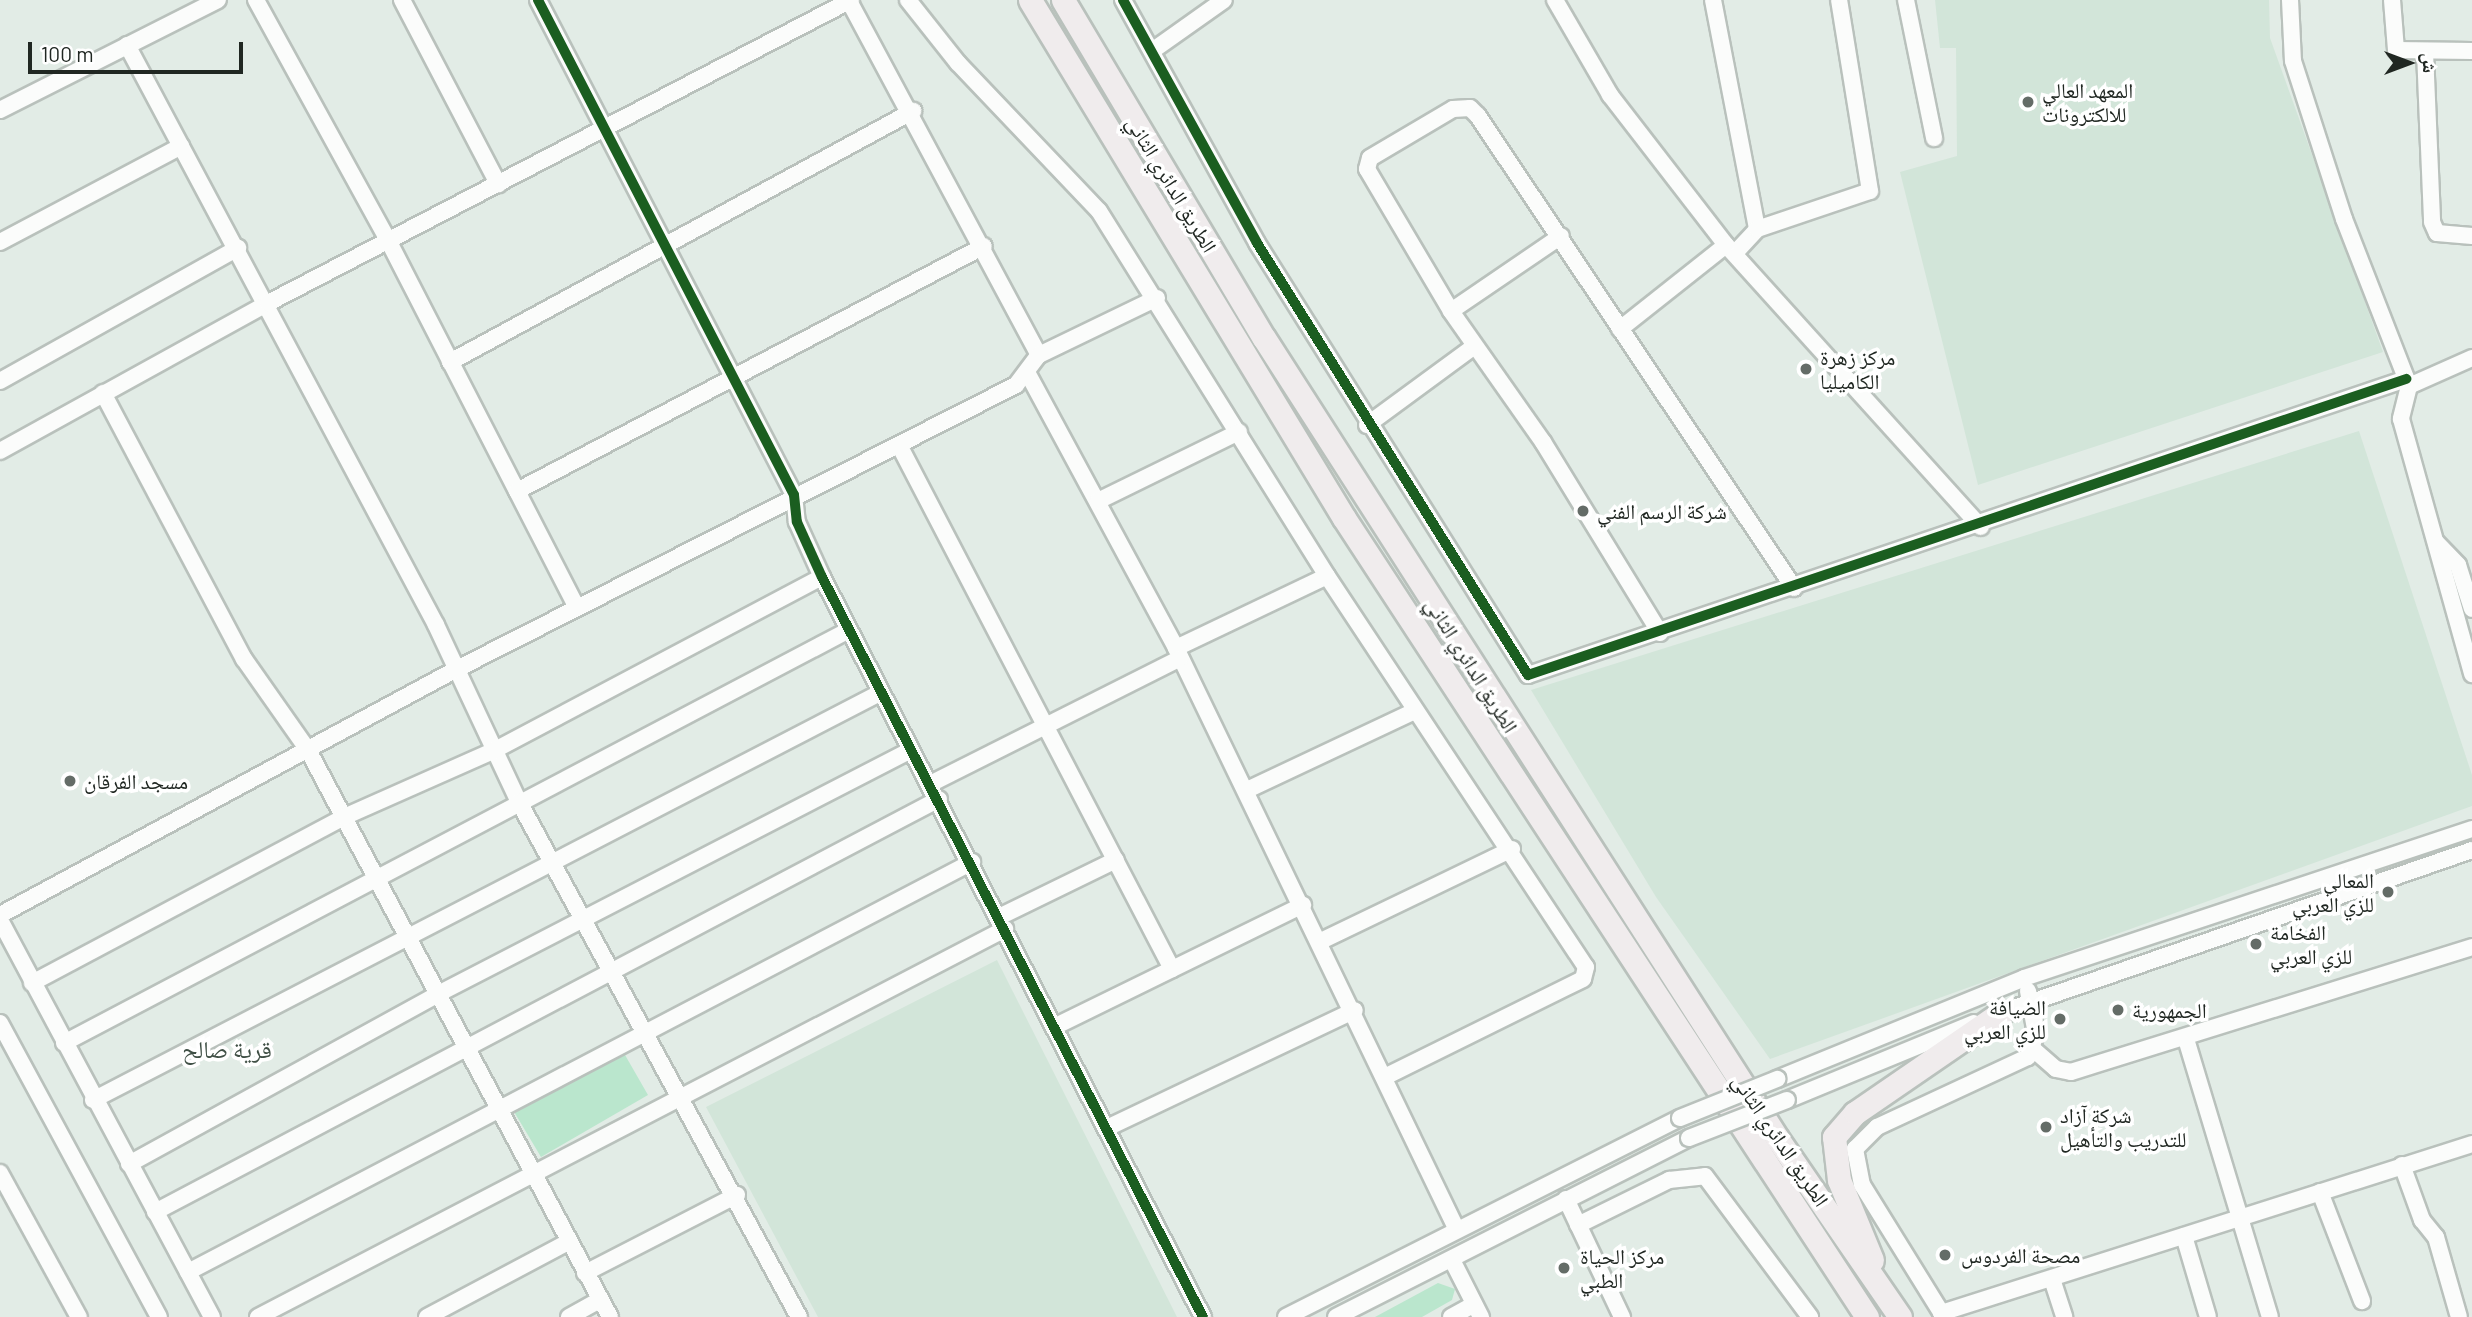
<!DOCTYPE html>
<html>
<head>
<meta charset="utf-8">
<style>
	body { margin:0 }
	#map { position:relative; width:2472px; height:1317px; overflow:hidden; background:#e2ece6; font-family:Barlow,"Noto Naskh Arabic",sans-serif }
	div>[style] { position:absolute }
	.built>* { inset:0; background:#d2e5d9 }
	.green>* { inset:0; background:#bae6cd }
	.roads { filter:drop-shadow(2px 0 #b9c1bc) drop-shadow(-2px 0 #b9c1bc) drop-shadow(0 2px #b9c1bc) drop-shadow(0 -2px #b9c1bc) }
	.minor>* { height:16px; margin:-8px; padding:0 8px; transform-origin:8px; border-radius:8px; background:#fbfcfb }
	.highway>* { height:23px; margin:-11.5px; padding:0 11.5px; transform-origin:11.5px; border-radius:11.5px; background:#f0eced }
	.bridges { filter:drop-shadow(2px 0 #b9c1bc) drop-shadow(-2px 0 #b9c1bc) drop-shadow(0 2px #b9c1bc) drop-shadow(0 -2px #b9c1bc) }
	.minor-bridge>* { height:16px; margin:-8px; padding:0 8px; transform-origin:8px; border-radius:8px; background:#fbfcfb }
	.cycleway>* { height:10px; margin:-5px; padding:0 5px; transform-origin:5px; border-radius:5px; background:#1b5e20 }
	.dots>* { width:19px; height:19px; translate:-50% -50%; box-sizing:border-box; border:4px solid #fff; border-radius:50% }
	span { translate:-50% -50%; white-space:nowrap; text-align:center; line-height:1.15; -webkit-text-stroke:7px #fff; paint-order:stroke }
	.poi-label { font-size:21px; color:#202722 }
	.left { translate:0 -50%; text-align:left }
	.right { translate:-100% -50%; text-align:right }
	.street-label { font-size:21px; color:#202722 }
	.quarter-label { font-size:24px; color:#405046 }
	.north { position:absolute; left:2374px; top:28px; width:70px; height:70px; -webkit-text-stroke:5px #fff; paint-order:stroke; rotate:90deg; font-size:19px; font-weight:700; line-height:28px; text-align:center; color:#202722 }
	.north::after { content:''; display:block; margin:auto; width:24px; height:32px; background:#202722; clip-path:polygon(50% 0,100% 100%,50% 72%,0 100%) }
	.scale { position:absolute; left:28px; top:42px; width:215px; height:32px; box-sizing:border-box; border:4px solid #202722; border-top:0; padding-left:9px; font-size:21px; line-height:24px; white-space:nowrap; color:#202722; -webkit-text-stroke:5px #fff; paint-order:stroke }
</style>
</head>
<body>
<div id="map">
	<div class="built">
		<i style="clip-path:polygon(1935px 0,2269px 0,2270px 38px,2383px 352px,1978px 485px,1900px 172px,1957px 156px,1956px 48px,1940px 48px)"></i>
		<i style="clip-path:polygon(2359px 431px,2472px 775px,2472px 806px,1770px 1059px,1656px 897px,1531px 690px)"></i>
		<i style="clip-path:polygon(997px 960px,1177px 1317px,818px 1317px,706px 1107px)"></i>
	</div>
	<div class="green">
		<i style="clip-path:polygon(621px 1048px,648px 1095px,541px 1157px,513px 1110px)"></i>
		<i style="clip-path:polygon(1438px 1283px,1455px 1289px,1452px 1300px,1422px 1317px,1375px 1317px)"></i>
	</div>
	<div class="roads">
		<div class="minor">
			<i style="left:256px;top:0;width:278px;rotate:61.2deg"></i>
			<i style="left:390px;top:244px;width:409px;rotate:62.8deg"></i>
			<i style="left:402px;top:0;width:208px;rotate:62.4deg"></i>
			<i style="left:538px;top:0;width:557px;rotate:62.65deg"></i>
			<i style="left:794px;top:495px;width:27px;rotate:84deg"></i>
			<i style="left:797px;top:522px;width:60px;rotate:65.6deg"></i>
			<i style="left:822px;top:577px;width:832px;rotate:62.76deg"></i>
			<i style="left:908px;top:0;width:80px;rotate:51.6deg"></i>
			<i style="left:958px;top:63px;width:204px;rotate:46.4deg"></i>
			<i style="left:1099px;top:211px;width:430px;rotate:58deg"></i>
			<i style="left:1327px;top:576px;width:469px;rotate:56.5deg"></i>
			<i style="left:1586px;top:967px;width:12px;rotate:104deg"></i>
			<i style="left:1583px;top:979px;width:219px;rotate:153.7deg"></i>
			<i style="left:1123px;top:0;width:277px;rotate:61.1deg"></i>
			<i style="left:1257px;top:243px;width:510px;rotate:57.9deg"></i>
			<i style="left:1528px;top:675px;width:927px;rotate:-18.63deg"></i>
			<i style="left:1555px;top:0;width:110px;rotate:59.9deg"></i>
			<i style="left:1610px;top:95px;width:190px;rotate:52.3deg"></i>
			<i style="left:1726px;top:245px;width:380px;rotate:47.9deg"></i>
			<i style="left:1713px;top:0;width:233px;rotate:79.1deg"></i>
			<i style="left:1906px;top:0;width:141px;rotate:78.5deg"></i>
			<i style="left:2290px;top:0;width:61px;rotate:87.2deg"></i>
			<i style="left:2293px;top:61px;width:166px;rotate:72.1deg"></i>
			<i style="left:2344px;top:219px;width:179px;rotate:68.7deg"></i>
			<i style="left:2392px;top:0;width:50px;rotate:85.4deg"></i>
			<i style="left:2396px;top:50px;width:76px;rotate:0.8deg"></i>
			<i style="left:849px;top:1px;width:402px;rotate:61.8deg"></i>
			<i style="left:127px;top:45px;width:657px;rotate:61.95deg"></i>
			<i style="left:436px;top:625px;width:195px;rotate:64.9deg"></i>
			<i style="left:519px;top:802px;width:586px;rotate:61.47deg"></i>
			<i style="left:1152px;top:51px;width:88px;rotate:-35.3deg"></i>
			<i style="left:2425px;top:52px;width:170px;rotate:87.6deg"></i>
			<i style="left:2432px;top:222px;width:12px;rotate:66deg"></i>
			<i style="left:2437px;top:233px;width:35px;rotate:5deg"></i>
			<i style="left:0;top:110px;width:244px;rotate:-26.8deg"></i>
			<i style="left:0;top:242px;width:205px;rotate:-27.9deg"></i>
			<i style="left:1735px;top:253px;width:33px;rotate:-47deg"></i>
			<i style="left:1757px;top:229px;width:119px;rotate:-18.6deg"></i>
			<i style="left:1870px;top:191px;width:193px;rotate:-99.2deg"></i>
			<i style="left:1451px;top:311px;width:133px;rotate:-34.3deg"></i>
			<i style="left:1620px;top:329px;width:135px;rotate:-38.4deg"></i>
			<i style="left:2472px;top:358px;width:69px;rotate:156deg"></i>
			<i style="left:2409px;top:386px;width:34px;rotate:104deg"></i>
			<i style="left:2401px;top:419px;width:265px;rotate:74.4deg"></i>
			<i style="left:450px;top:362px;width:527px;rotate:-28.46deg"></i>
			<i style="left:1028px;top:374px;width:311px;rotate:61.6deg"></i>
			<i style="left:1176px;top:648px;width:646px;rotate:64.23deg"></i>
			<i style="left:0;top:381px;width:273px;rotate:-29.2deg"></i>
			<i style="left:103px;top:393px;width:301px;rotate:62.1deg"></i>
			<i style="left:244px;top:659px;width:111px;rotate:54.9deg"></i>
			<i style="left:308px;top:750px;width:642px;rotate:61.96deg"></i>
			<i style="left:1367px;top:425px;width:132px;rotate:-36.3deg"></i>
			<i style="left:899px;top:445px;width:591px;rotate:62.48deg"></i>
			<i style="left:0;top:451px;width:306px;rotate:-28.9deg"></i>
			<i style="left:268px;top:303px;width:657px;rotate:-27.46deg"></i>
			<i style="left:517px;top:491px;width:527px;rotate:-27.68deg"></i>
			<i style="left:1098px;top:501px;width:157px;rotate:-26.1deg"></i>
			<i style="left:2436px;top:542px;width:32px;rotate:46deg"></i>
			<i style="left:2458px;top:565px;width:46px;rotate:72.3deg"></i>
			<i style="left:1660px;top:633px;width:224px;rotate:-121.5deg"></i>
			<i style="left:1543px;top:442px;width:160px;rotate:-125.1deg"></i>
			<i style="left:1451px;top:311px;width:165px;rotate:-120.6deg"></i>
			<i style="left:1367px;top:169px;width:11px;rotate:-75deg"></i>
			<i style="left:1370px;top:158px;width:96px;rotate:-30.6deg"></i>
			<i style="left:1453px;top:109px;width:17px;rotate:-3deg"></i>
			<i style="left:1470px;top:108px;width:11px;rotate:45deg"></i>
			<i style="left:1478px;top:116px;width:568px;rotate:56.2deg"></i>
			<i style="left:1176px;top:648px;width:167px;rotate:-25.5deg"></i>
			<i style="left:930px;top:784px;width:280px;rotate:-26.7deg"></i>
			<i style="left:1247px;top:790px;width:186px;rotate:-25.2deg"></i>
			<i style="left:0;top:915px;width:517px;rotate:-28.3deg"></i>
			<i style="left:455px;top:670px;width:629px;rotate:-26.93deg"></i>
			<i style="left:1016px;top:385px;width:38px;rotate:-53deg"></i>
			<i style="left:1039px;top:355px;width:131px;rotate:-25.8deg"></i>
			<i style="left:999px;top:917px;width:130px;rotate:-26deg"></i>
			<i style="left:0;top:920px;width:450px;rotate:61.9deg"></i>
			<i style="left:1321px;top:941px;width:212px;rotate:-25.7deg"></i>
			<i style="left:32px;top:983px;width:353px;rotate:-28deg"></i>
			<i style="left:344px;top:817px;width:165px;rotate:-23.9deg"></i>
			<i style="left:495px;top:750px;width:370px;rotate:-27.9deg"></i>
			<i style="left:1994px;top:1015px;width:506px;rotate:-19.04deg"></i>
			<i style="left:0;top:1023px;width:334px;rotate:61.6deg"></i>
			<i style="left:1058px;top:1025px;width:273px;rotate:-26.1deg"></i>
			<i style="left:2186px;top:1039px;width:290px;rotate:73.2deg"></i>
			<i style="left:64px;top:1043px;width:887px;rotate:-27.75deg"></i>
			<i style="left:2033px;top:1049px;width:30px;rotate:41deg"></i>
			<i style="left:2056px;top:1069px;width:15px;rotate:11deg"></i>
			<i style="left:2071px;top:1072px;width:420px;rotate:-17.3deg"></i>
			<i style="left:1777px;top:1079px;width:267px;rotate:-22.2deg"></i>
			<i style="left:2024px;top:978px;width:472px;rotate:-18.4deg"></i>
			<i style="left:93px;top:1100px;width:886px;rotate:-27.35deg"></i>
			<i style="left:1787px;top:1100px;width:202px;rotate:-22.4deg"></i>
			<i style="left:1109px;top:1127px;width:272px;rotate:-25.4deg"></i>
			<i style="left:129px;top:1164px;width:353px;rotate:-28.8deg"></i>
			<i style="left:438px;top:994px;width:532px;rotate:-27.29deg"></i>
			<i style="left:2402px;top:1165px;width:59px;rotate:70deg"></i>
			<i style="left:2422px;top:1220px;width:22px;rotate:51deg"></i>
			<i style="left:2436px;top:1237px;width:83px;rotate:74deg"></i>
			<i style="left:0;top:1173px;width:164px;rotate:61.3deg"></i>
			<i style="left:2320px;top:1192px;width:117px;rotate:68.9deg"></i>
			<i style="left:1566px;top:1199px;width:131px;rotate:64.6deg"></i>
			<i style="left:155px;top:1212px;width:886px;rotate:-27.78deg"></i>
			<i style="left:1578px;top:1225px;width:102px;rotate:-26.3deg"></i>
			<i style="left:1669px;top:1180px;width:36px;rotate:-6deg"></i>
			<i style="left:1705px;top:1176px;width:176px;rotate:53.3deg"></i>
			<i style="left:2184px;top:1236px;width:84px;rotate:73.5deg"></i>
			<i style="left:1452px;top:1260px;width:64px;rotate:63deg"></i>
			<i style="left:188px;top:1272px;width:885px;rotate:-27.61deg"></i>
			<i style="left:585px;top:1273px;width:171px;rotate:-27.2deg"></i>
			<i style="left:2052px;top:1279px;width:40px;rotate:72deg"></i>
			<i style="left:1941px;top:1313px;width:557px;rotate:-17.65deg"></i>
			<i style="left:258px;top:1317px;width:842px;rotate:-27.45deg"></i>
			<i style="left:427px;top:1317px;width:160px;rotate:-28deg"></i>
			<i style="left:569px;top:1317px;width:35px;rotate:-29deg"></i>
			<i style="left:1286px;top:1317px;width:441px;rotate:-26.8deg"></i>
			<i style="left:1336px;top:1317px;width:396px;rotate:-26.9deg"></i>
			<i style="left:1451px;top:1317px;width:26px;rotate:-29deg"></i>
			<i style="left:1944px;top:1317px;width:155px;rotate:-121.8deg"></i>
			<i style="left:1862px;top:1185px;width:37px;rotate:-101deg"></i>
			<i style="left:1855px;top:1149px;width:31px;rotate:-45deg"></i>
			<i style="left:1877px;top:1127px;width:166px;rotate:-24.9deg"></i>
			<i style="left:2028px;top:1057px;width:24px;rotate:-71deg"></i>
			<i style="left:2036px;top:1034px;width:44px;rotate:-100.5deg"></i>
		</div>
		<div class="highway">
			<i style="left:1030px;top:0;width:606px;rotate:58.78deg"></i>
			<i style="left:1344px;top:518px;width:955px;rotate:56.79deg"></i>
			<i style="left:1063px;top:0;width:393px;rotate:59.3deg"></i>
			<i style="left:1264px;top:338px;width:950px;rotate:57.33deg"></i>
			<i style="left:1777px;top:1138px;width:217px;rotate:55.5deg"></i>
			<i style="left:1872px;top:1260px;width:87px;rotate:-112.4deg"></i>
			<i style="left:1839px;top:1180px;width:43px;rotate:-96.6deg"></i>
			<i style="left:1834px;top:1137px;width:32px;rotate:-49deg"></i>
			<i style="left:1855px;top:1113px;width:178px;rotate:-34.5deg"></i>
		</div>
	</div>
	<div class="bridges">
		<div class="minor-bridge">
			<i style="left:1680px;top:1118px;width:105px;rotate:-21.9deg"></i>
			<i style="left:1689px;top:1138px;width:105px;rotate:-21.2deg"></i>
		</div>
	</div>
	<div class="cycleway">
		<i style="left:538px;top:0;width:557px;rotate:62.65deg"></i>
		<i style="left:794px;top:495px;width:27px;rotate:84deg"></i>
		<i style="left:797px;top:522px;width:60px;rotate:65.6deg"></i>
		<i style="left:822px;top:577px;width:832px;rotate:62.76deg"></i>
		<i style="left:1123px;top:0;width:277px;rotate:61.1deg"></i>
		<i style="left:1257px;top:243px;width:510px;rotate:57.9deg"></i>
		<i style="left:1528px;top:675px;width:927px;rotate:-18.63deg"></i>
	</div>
	<div class="dots">
		<i style="left:2028px;top:102px;background:#646c67"></i>
		<i style="left:1806px;top:369px;background:#646c67"></i>
		<i style="left:1583px;top:511px;background:#646c67"></i>
		<i style="left:70px;top:781px;background:#646c67"></i>
		<i style="left:2388px;top:892px;background:#646c67"></i>
		<i style="left:2256px;top:944px;background:#646c67"></i>
		<i style="left:2118px;top:1010px;background:#646c67"></i>
		<i style="left:2060px;top:1019px;background:#646c67"></i>
		<i style="left:2046px;top:1127px;background:#646c67"></i>
		<i style="left:1945px;top:1255px;background:#646c67"></i>
		<i style="left:1564px;top:1268px;background:#646c67"></i>
	</div>
	<div class="poi-label">
		<span class="left" style="left:2042px;top:102px">المعهد العالي<br>للالكترونات</span>
		<span class="left" style="left:1820px;top:369px">مركز زهرة<br>الكاميليا</span>
		<span class="left" style="left:1597px;top:511px">شركة الرسم الفني</span>
		<span class="left" style="left:84px;top:781px">مسجد الفرقان</span>
		<span class="right" style="left:2374px;top:892px">المعالي<br>للزي العربي</span>
		<span class="left" style="left:2270px;top:944px">الفخامة<br>للزي العربي</span>
		<span class="right" style="left:2046px;top:1019px">الضيافة<br>للزي العربي</span>
		<span class="left" style="left:2132px;top:1010px">الجمهورية</span>
		<span class="left" style="left:2060px;top:1127px">شركة آزاد<br>للتدريب والتأهيل</span>
		<span class="left" style="left:1961px;top:1255px">مصحة الفردوس</span>
		<span class="left" style="left:1580px;top:1268px">مركز الحياة<br>الطبي</span>
	</div>
	<div class="street-label">
		<span style="left:1172px;top:184px;rotate:59deg">الطريق الدائري الثاني</span>
		<span style="left:1472px;top:665px;rotate:58deg">الطريق الدائري الثاني</span>
		<span style="left:1781px;top:1140px;rotate:56deg">الطريق الدائري الثاني</span>
	</div>
	<div class="quarter-label">
		<span style="left:227px;top:1049px">قرية صالح</span>
	</div>
	<div class="north">ش</div>
	<div class="scale">100 m</div>
</div>
</body>
</html>
